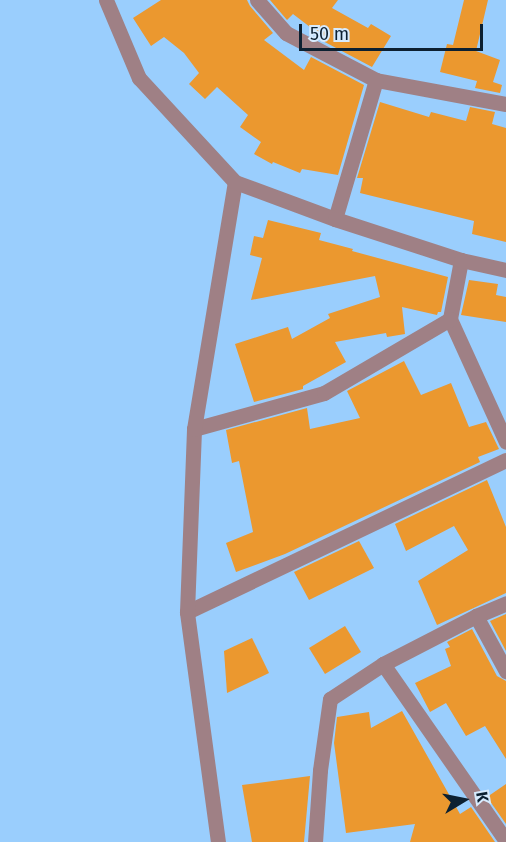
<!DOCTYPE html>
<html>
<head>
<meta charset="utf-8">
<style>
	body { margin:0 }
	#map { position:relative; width:506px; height:842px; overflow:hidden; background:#9acefd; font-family:"Fira Sans",sans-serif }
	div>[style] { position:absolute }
	.building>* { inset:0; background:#eb982f }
	.minor>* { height:15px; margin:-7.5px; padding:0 7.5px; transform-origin:7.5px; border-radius:7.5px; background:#9f8085 }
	span { translate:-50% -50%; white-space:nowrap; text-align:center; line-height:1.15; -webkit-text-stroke:5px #d7ebfe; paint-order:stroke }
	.north { position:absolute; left:434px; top:770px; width:60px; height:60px; -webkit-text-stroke:4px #d7ebfe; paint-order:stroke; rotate:80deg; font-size:16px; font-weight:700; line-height:24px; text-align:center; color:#0c2031 }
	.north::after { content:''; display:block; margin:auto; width:21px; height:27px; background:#0c2031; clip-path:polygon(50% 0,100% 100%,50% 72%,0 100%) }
	.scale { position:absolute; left:299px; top:24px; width:184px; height:27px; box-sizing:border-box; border:3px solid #0c2031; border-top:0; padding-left:8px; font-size:18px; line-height:21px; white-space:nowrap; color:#0c2031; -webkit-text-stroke:4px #d7ebfe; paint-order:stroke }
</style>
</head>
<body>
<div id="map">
	<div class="building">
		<i style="clip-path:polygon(161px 0,247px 0,250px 6px,273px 33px,264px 40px,304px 70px,311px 57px,364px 85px,338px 175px,302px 169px,300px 173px,273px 162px,272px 164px,254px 154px,261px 142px,240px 127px,248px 115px,217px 87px,205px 99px,189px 84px,199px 73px,184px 53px,164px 37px,151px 46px,133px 18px)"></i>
		<i style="clip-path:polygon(270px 0,338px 0,332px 8px,368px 28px,371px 24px,391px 36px,372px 67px,321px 40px,323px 37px,293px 14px,287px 20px)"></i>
		<i style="clip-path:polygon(464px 0,488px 0,476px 51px,500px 60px,493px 82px,502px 85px,500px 93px,475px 88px,477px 81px,440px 72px,447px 44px,453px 45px)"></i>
		<i style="clip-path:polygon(380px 102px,429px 117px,431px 112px,466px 121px,470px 107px,495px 112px,492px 124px,506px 128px,506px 242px,472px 234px,474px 221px,360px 193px,363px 178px,357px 178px)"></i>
		<i style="clip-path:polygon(268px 220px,321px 233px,319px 240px,353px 249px,352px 251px,448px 277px,441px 312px,438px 312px,437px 315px,402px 307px,405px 334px,387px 337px,386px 333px,335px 342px,346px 362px,303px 386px,303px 389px,254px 402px,235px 344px,288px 327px,292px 339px,330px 318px,328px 314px,380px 297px,375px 276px,251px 300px,262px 258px,250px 255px,254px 236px,263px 238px)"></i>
		<i style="clip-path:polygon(469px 280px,498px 284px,496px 295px,506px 297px,506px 322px,461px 315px)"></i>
		<i style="clip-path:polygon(404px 361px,421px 395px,451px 383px,469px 427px,486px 422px,499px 449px,478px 457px,480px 462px,285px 554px,236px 572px,226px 543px,253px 532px,239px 461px,232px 463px,226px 430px,307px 408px,310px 429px,360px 418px,347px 391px)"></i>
		<i style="clip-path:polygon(487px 480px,506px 527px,506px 593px,437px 625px,418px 581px,468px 550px,454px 526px,406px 551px,395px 524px)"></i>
		<i style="clip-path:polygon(359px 541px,374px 568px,309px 600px,294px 572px)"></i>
		<i style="clip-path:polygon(506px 614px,506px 651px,490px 621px)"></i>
		<i style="clip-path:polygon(345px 626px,361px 652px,325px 674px,309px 648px)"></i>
		<i style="clip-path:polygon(472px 629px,497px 676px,506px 681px,506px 759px,485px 726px,466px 736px,446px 703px,430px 712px,415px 683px,451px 666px,445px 649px,450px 647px,447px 642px)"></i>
		<i style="clip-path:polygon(252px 638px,269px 673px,227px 693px,224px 651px)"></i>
		<i style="clip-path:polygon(402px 711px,460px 814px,471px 807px,495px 842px,410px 842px,415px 824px,346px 833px,334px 743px,337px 717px,369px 712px,371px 728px)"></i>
		<i style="clip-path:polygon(310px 776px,304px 842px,252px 842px,242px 785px)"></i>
		<i style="clip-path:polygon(506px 784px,506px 824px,487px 797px)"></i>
	</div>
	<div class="minor">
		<i style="left:106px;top:0;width:85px;rotate:67.1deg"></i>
		<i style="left:139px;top:78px;width:142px;rotate:47.3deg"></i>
		<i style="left:257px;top:0;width:44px;rotate:48.7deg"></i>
		<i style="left:286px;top:33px;width:102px;rotate:27.6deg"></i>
		<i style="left:376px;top:80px;width:132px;rotate:10.5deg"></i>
		<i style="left:335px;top:219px;width:145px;rotate:-73.6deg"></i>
		<i style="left:461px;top:260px;width:60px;rotate:100.6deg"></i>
		<i style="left:450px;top:319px;width:135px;rotate:65.5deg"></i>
		<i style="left:194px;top:429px;width:135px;rotate:-15.5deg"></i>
		<i style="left:324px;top:393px;width:146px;rotate:-30.4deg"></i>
		<i style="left:187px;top:612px;width:353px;rotate:-25.5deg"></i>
		<i style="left:476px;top:616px;width:63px;rotate:61.4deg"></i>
		<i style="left:383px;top:664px;width:216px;rotate:55.2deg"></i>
		<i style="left:218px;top:842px;width:232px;rotate:-97.7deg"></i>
		<i style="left:187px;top:612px;width:183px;rotate:-87.8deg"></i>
		<i style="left:194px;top:429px;width:250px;rotate:-80.6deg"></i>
		<i style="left:235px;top:182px;width:107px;rotate:20.3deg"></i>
		<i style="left:335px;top:219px;width:133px;rotate:18deg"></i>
		<i style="left:461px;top:260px;width:46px;rotate:12.5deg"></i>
		<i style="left:315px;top:842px;width:72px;rotate:-86deg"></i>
		<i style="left:320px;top:770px;width:72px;rotate:-82deg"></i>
		<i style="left:330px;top:699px;width:64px;rotate:-33.4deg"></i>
		<i style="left:383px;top:664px;width:105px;rotate:-27.3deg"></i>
		<i style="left:476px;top:616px;width:33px;rotate:-23deg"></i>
	</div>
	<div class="north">K</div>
	<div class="scale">50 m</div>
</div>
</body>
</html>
